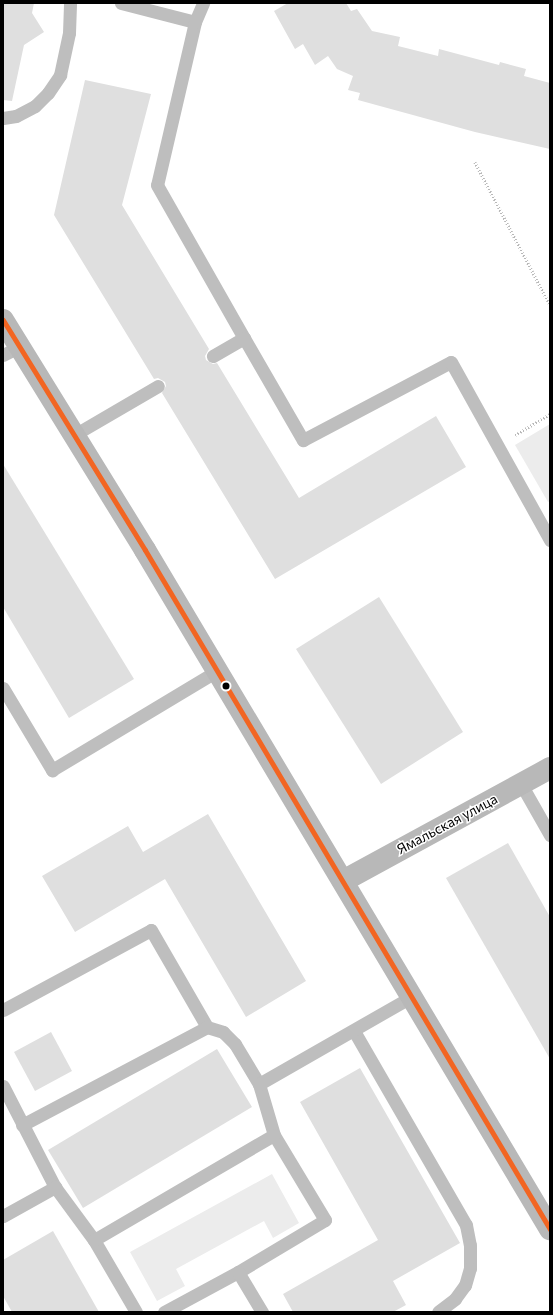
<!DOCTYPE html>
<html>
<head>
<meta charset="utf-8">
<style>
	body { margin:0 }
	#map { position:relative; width:553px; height:1315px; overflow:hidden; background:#fff; font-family:Commissioner,sans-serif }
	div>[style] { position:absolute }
	.green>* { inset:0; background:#ececec }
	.building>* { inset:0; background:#dfdfdf }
	.path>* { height:2.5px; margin-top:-1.25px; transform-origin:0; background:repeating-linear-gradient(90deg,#b9b9b9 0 1px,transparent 0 3px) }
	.lane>* { height:13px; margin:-6.5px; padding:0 6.5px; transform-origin:6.5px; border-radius:6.5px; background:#bebebe }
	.secondary>* { height:22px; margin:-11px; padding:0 11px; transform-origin:11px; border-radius:11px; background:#b8b8b8 }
	.bus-1>* { height:5px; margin:-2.5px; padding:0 2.5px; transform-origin:2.5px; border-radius:2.5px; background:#f26522 }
	.dots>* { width:11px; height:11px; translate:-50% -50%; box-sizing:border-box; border:2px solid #fff; border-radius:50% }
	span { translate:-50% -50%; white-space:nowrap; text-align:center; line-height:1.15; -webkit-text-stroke:3px #fff; paint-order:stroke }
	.street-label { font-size:14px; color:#000 }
	.frame { position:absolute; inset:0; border:4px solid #000; pointer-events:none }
</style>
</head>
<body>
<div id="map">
	<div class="green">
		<i style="clip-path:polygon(550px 424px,550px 501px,548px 502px,515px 445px)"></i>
		<i style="clip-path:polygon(272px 1174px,299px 1223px,273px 1238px,264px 1221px,176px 1269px,185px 1286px,157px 1301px,130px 1252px)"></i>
	</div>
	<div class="building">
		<i style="clip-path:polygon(3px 3px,34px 3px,32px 13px,44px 32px,24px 45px,12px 101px,3px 100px)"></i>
		<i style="clip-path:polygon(288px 3px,346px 3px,351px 11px,357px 9px,372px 31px,400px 37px,398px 46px,438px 56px,439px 49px,499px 65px,500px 62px,526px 69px,524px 76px,550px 83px,550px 149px,475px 132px,358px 100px,360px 93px,348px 90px,353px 76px,337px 69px,328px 56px,315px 65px,303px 44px,295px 49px,274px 11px)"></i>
		<i style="clip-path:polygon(85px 80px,151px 94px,122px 205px,209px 349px,205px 356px,206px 360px,213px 364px,217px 363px,299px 498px,436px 416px,466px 467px,275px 579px,162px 393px,166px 386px,165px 382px,158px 378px,154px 379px,54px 215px)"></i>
		<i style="clip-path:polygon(3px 464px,134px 679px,69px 718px,3px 607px)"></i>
		<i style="clip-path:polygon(379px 597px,463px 732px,381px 784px,296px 649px)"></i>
		<i style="clip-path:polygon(208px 814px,306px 981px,246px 1017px,165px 879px,75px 932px,42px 876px,128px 826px,143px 852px)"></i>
		<i style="clip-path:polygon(508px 843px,550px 917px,550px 1059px,446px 878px)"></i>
		<i style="clip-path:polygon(51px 1032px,72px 1071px,35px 1091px,14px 1052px)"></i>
		<i style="clip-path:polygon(217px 1049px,252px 1107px,83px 1208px,48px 1150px)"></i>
		<i style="clip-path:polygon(360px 1068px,460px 1243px,393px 1281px,406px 1305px,393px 1312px,293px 1312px,283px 1294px,378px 1240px,300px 1102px)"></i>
		<i style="clip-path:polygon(53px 1231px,99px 1312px,12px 1312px,3px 1296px,3px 1260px)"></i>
	</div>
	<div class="path">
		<i style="left:475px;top:162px;width:161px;rotate:62.3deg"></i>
		<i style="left:515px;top:435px;width:41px;rotate:-31deg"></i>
	</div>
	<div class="lane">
		<i style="left:121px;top:3px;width:76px;rotate:14.4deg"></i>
		<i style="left:195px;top:22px;width:167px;rotate:103.1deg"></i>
		<i style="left:157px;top:185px;width:176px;rotate:60.4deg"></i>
		<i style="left:244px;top:338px;width:36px;rotate:150deg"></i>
		<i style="left:195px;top:22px;width:21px;rotate:-67deg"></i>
		<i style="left:3px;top:118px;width:13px;rotate:-9deg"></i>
		<i style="left:16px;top:116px;width:21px;rotate:-28deg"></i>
		<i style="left:35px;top:106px;width:18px;rotate:-45deg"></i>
		<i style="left:48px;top:93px;width:22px;rotate:-56deg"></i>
		<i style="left:60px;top:75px;width:43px;rotate:-77.9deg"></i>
		<i style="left:69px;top:33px;width:30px;rotate:-88deg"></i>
		<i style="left:244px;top:338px;width:118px;rotate:60deg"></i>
		<i style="left:303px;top:440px;width:167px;rotate:-27.8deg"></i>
		<i style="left:451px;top:362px;width:204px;rotate:60.9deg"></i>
		<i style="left:3px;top:355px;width:18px;rotate:-27deg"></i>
		<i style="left:74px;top:435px;width:97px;rotate:-30.3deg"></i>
		<i style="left:3px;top:688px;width:96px;rotate:59.1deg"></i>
		<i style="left:52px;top:770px;width:192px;rotate:-31deg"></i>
		<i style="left:521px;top:784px;width:59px;rotate:60.4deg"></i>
		<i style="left:3px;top:1010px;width:168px;rotate:-28.4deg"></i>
		<i style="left:151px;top:930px;width:112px;rotate:60deg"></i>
		<i style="left:207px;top:1027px;width:17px;rotate:17deg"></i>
		<i style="left:223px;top:1032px;width:17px;rotate:45deg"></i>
		<i style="left:235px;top:1044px;width:47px;rotate:59deg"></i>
		<i style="left:259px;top:1084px;width:53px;rotate:73.6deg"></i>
		<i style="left:274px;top:1135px;width:99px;rotate:59deg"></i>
		<i style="left:325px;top:1220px;width:101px;rotate:149.1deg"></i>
		<i style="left:238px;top:1272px;width:84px;rotate:151.6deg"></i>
		<i style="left:354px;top:1031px;width:224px;rotate:60deg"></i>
		<i style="left:466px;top:1225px;width:20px;rotate:79deg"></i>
		<i style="left:470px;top:1245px;width:23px;rotate:90deg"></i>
		<i style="left:470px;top:1268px;width:18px;rotate:106deg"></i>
		<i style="left:465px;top:1285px;width:17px;rotate:126deg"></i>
		<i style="left:455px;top:1299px;width:21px;rotate:143deg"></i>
		<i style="left:259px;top:1084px;width:175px;rotate:-29.8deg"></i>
		<i style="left:3px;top:1086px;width:114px;rotate:62.8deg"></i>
		<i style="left:55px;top:1187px;width:66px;rotate:53.7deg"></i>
		<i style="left:94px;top:1240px;width:83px;rotate:59.7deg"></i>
		<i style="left:22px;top:1125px;width:209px;rotate:-27.9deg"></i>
		<i style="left:3px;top:1216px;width:60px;rotate:-29.1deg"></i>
		<i style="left:94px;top:1240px;width:208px;rotate:-30.3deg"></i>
		<i style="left:238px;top:1272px;width:47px;rotate:59deg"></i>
	</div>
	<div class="secondary">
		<i style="left:3px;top:320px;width:270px;rotate:58.3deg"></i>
		<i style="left:145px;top:550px;width:791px;rotate:59.19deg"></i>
		<i style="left:343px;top:881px;width:236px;rotate:-28.6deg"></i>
	</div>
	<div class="bus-1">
		<i style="left:3px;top:320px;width:270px;rotate:58.3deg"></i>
		<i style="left:145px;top:550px;width:791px;rotate:59.19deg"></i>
	</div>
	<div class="dots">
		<i style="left:226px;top:686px;background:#000"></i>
	</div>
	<div class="street-label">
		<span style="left:447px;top:824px;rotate:-28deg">Ямальская улица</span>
	</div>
	<div class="frame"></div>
</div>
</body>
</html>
